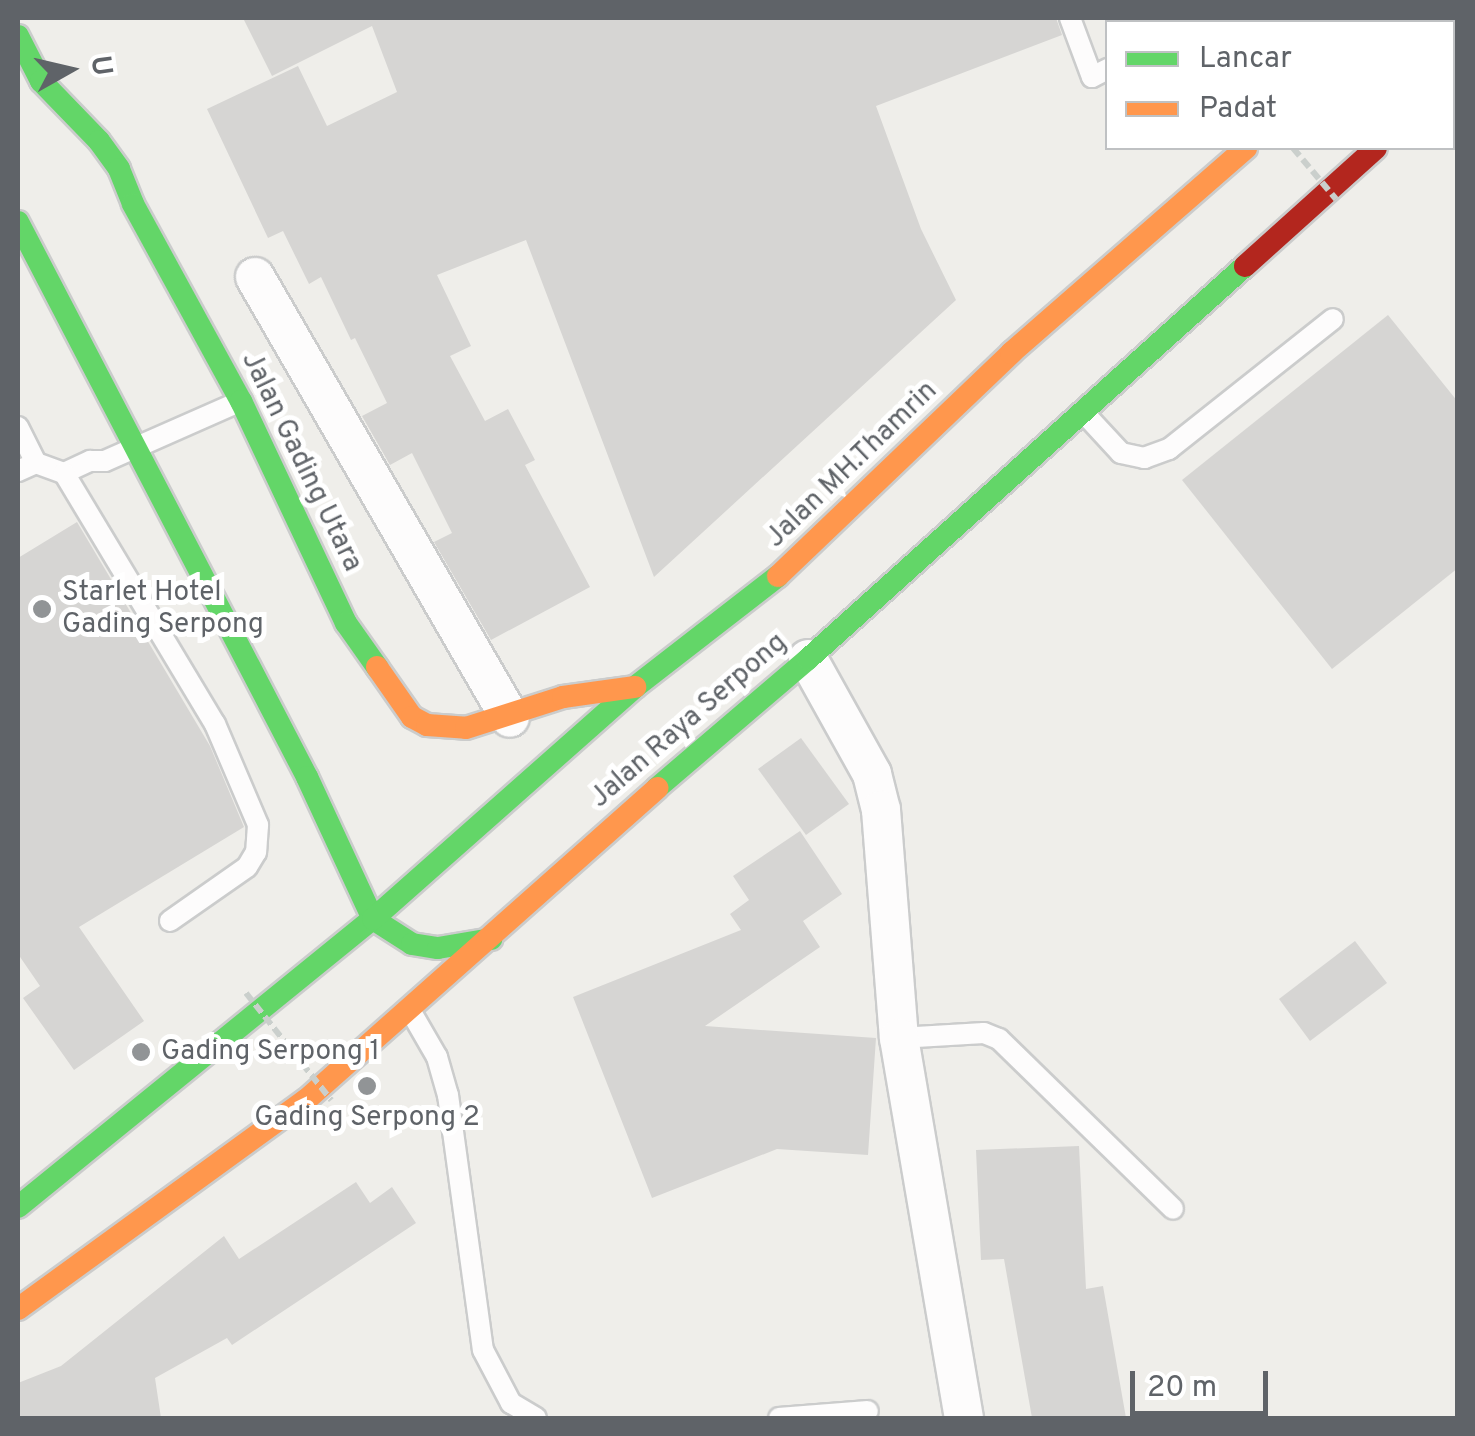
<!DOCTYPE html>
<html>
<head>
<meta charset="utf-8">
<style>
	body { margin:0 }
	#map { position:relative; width:1475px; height:1436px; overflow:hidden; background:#efeeea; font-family:Overpass,sans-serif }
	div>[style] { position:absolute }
	.building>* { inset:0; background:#d6d5d3 }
	.roads { filter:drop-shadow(2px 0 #cbcccc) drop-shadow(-2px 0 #cbcccc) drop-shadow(0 2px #cbcccc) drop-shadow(0 -2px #cbcccc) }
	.lane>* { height:20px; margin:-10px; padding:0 10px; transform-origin:10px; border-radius:10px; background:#fdfcfc }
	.street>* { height:38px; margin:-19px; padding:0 19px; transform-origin:19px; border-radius:19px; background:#fdfcfc }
	.fast>* { height:22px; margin:-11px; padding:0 11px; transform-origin:11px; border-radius:11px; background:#63d668 }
	.slow>* { height:22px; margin:-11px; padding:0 11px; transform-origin:11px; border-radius:11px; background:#ff974d }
	.jam>* { height:22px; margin:-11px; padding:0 11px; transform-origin:11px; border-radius:11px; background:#b3261e }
	.path-bridge>* { height:6px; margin-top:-3px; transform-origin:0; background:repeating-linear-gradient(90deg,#cacfcc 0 10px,transparent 0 15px) }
	.dots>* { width:28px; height:28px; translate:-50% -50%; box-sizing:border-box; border:5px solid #fff; border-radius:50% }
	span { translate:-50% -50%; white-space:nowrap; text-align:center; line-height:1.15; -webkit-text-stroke:10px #fff; paint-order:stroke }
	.street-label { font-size:28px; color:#5f6368 }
	.poi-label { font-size:28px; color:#5f6368 }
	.left { translate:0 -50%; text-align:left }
	.frame { position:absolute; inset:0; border:20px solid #5f6368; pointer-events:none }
	.legend { position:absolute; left:1105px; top:20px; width:350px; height:130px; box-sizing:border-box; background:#fff; border:2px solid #bfc1c3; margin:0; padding:12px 18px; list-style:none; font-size:30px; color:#5f6368 }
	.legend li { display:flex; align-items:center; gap:20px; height:50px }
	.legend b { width:50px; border:2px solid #bfc1c3 }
	.north { position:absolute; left:20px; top:20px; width:100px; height:100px; -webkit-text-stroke:8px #fff; paint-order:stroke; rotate:82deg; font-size:28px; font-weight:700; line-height:40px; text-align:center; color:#5f6368 }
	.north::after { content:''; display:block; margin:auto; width:35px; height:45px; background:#5f6368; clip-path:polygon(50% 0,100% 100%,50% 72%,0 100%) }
	.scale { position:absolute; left:1130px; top:1371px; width:138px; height:45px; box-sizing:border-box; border:5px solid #5f6368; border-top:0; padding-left:12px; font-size:30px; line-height:35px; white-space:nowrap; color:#5f6368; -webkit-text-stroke:8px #fff; paint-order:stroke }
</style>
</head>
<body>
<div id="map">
	<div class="building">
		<i style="clip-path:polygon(243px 18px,1056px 18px,1062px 35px,876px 106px,921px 229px,956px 300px,654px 577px,526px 240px,437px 275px,471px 346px,450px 356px,485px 421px,508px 409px,535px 460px,525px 465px,590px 587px,491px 640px,434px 542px,452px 533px,412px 453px,390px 465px,362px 416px,387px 403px,355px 338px,351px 340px,321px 277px,309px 284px,283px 231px,268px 238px,207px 109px,298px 66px,327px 126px,397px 92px,372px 26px,272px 76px)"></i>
		<i style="clip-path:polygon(1388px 315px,1458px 402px,1458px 568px,1332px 669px,1182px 480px)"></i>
		<i style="clip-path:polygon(77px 522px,210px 746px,244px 827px,79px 927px,144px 1021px,74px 1070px,23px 998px,40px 986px,18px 954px,18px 558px)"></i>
		<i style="clip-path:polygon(801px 738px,849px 804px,806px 835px,758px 769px)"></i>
		<i style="clip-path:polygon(800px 831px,842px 894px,803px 921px,820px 947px,705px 1026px,876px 1038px,868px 1155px,777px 1149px,652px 1198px,573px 997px,741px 930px,730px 914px,749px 900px,733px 876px)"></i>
		<i style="clip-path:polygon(1355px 941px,1387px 983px,1310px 1041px,1279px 999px)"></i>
		<i style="clip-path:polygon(1079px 1146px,1086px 1289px,1103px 1286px,1126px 1418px,1032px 1418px,1004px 1259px,981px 1260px,976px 1150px)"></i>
		<i style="clip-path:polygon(356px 1182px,370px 1203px,392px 1187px,416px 1223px,232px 1345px,227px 1338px,155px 1378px,161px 1418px,18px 1418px,18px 1383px,61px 1366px,224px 1236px,239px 1259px)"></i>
	</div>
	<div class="roads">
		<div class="lane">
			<i style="left:1070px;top:18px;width:63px;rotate:69.6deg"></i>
			<i style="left:1092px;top:77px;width:18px;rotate:-27deg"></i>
			<i style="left:1208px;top:22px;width:12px;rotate:-20deg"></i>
			<i style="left:1083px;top:412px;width:56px;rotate:47.2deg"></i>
			<i style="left:1121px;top:453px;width:24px;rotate:12deg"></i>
			<i style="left:1144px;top:458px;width:27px;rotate:-20deg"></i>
			<i style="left:1169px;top:449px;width:209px;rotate:-38.4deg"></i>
			<i style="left:18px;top:427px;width:40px;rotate:63.4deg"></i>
			<i style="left:18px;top:471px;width:20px;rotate:-24deg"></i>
			<i style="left:36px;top:463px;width:30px;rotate:20deg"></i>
			<i style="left:64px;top:473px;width:29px;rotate:-25deg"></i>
			<i style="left:90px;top:461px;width:15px"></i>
			<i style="left:105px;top:461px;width:149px;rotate:-23.8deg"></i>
			<i style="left:64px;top:473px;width:293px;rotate:59deg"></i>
			<i style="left:215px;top:724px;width:110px;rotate:66.9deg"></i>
			<i style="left:258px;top:825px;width:27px;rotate:94deg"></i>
			<i style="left:256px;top:852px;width:17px;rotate:121deg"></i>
			<i style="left:247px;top:867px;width:94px;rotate:145deg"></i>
			<i style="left:411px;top:1012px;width:52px;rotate:60deg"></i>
			<i style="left:437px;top:1057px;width:40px;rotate:74deg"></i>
			<i style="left:448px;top:1095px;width:257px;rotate:82.2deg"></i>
			<i style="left:483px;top:1350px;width:60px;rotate:62.2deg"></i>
			<i style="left:511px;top:1403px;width:29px;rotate:31deg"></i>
			<i style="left:899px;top:1038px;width:85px;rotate:-3.4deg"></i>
			<i style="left:984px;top:1033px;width:16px;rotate:22deg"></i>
			<i style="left:999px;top:1039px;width:243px;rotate:44.3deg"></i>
			<i style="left:779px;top:1418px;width:89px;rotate:-4.5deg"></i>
		</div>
		<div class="street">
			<i style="left:255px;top:277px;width:509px;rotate:59.96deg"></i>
			<i style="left:808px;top:659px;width:132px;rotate:60.9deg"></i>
			<i style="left:872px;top:774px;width:37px;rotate:76deg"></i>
			<i style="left:881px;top:810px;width:229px;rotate:85.5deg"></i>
			<i style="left:899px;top:1038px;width:386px;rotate:80.3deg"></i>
		</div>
		<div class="fast">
			<i style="left:1382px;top:22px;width:6px;rotate:-39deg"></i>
			<i style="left:18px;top:36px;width:51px;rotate:62.9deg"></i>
			<i style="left:41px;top:81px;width:83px;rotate:46deg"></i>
			<i style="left:99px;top:141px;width:34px;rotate:54deg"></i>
			<i style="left:119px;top:169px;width:38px;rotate:68deg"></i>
			<i style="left:133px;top:204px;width:225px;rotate:61.3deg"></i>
			<i style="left:241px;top:401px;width:246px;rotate:64.7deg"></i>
			<i style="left:346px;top:623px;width:54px;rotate:54.8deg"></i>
			<i style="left:1452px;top:80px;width:8px;rotate:-40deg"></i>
			<i style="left:18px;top:222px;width:626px;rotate:62.49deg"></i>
			<i style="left:307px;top:777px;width:157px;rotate:65.1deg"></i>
			<i style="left:373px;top:919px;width:46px;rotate:32.7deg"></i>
			<i style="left:412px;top:944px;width:26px;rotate:9deg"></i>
			<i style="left:438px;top:948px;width:54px;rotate:-9.6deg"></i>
			<i style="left:657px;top:788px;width:199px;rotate:-40.5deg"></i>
			<i style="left:808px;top:659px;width:588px;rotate:-41.97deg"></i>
			<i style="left:18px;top:1207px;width:457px;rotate:-39.1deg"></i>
			<i style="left:373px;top:919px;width:350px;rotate:-41.5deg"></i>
			<i style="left:635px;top:687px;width:181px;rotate:-37.8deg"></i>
		</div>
		<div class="slow">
			<i style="left:778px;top:576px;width:323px;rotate:-43.7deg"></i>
			<i style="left:1011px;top:353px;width:312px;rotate:-41.1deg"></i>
			<i style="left:377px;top:667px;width:61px;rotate:55deg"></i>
			<i style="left:412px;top:717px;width:17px;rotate:28deg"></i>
			<i style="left:427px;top:725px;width:39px;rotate:4deg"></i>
			<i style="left:466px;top:728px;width:102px;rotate:-17.7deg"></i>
			<i style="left:563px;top:697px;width:73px;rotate:-7.9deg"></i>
			<i style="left:18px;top:1309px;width:356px;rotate:-36deg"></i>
			<i style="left:306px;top:1100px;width:470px;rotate:-41.6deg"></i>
		</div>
		<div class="jam">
			<i style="left:1245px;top:266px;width:176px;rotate:-42deg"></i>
		</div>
	</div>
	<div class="path-bridge">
		<i style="left:1293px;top:148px;width:67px;rotate:49.9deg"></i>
		<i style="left:246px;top:993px;width:137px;rotate:51.5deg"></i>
	</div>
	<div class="dots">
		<i style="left:42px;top:609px;background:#919496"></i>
		<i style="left:141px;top:1052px;background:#919496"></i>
		<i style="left:367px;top:1086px;background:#919496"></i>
	</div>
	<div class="street-label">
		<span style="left:301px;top:462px;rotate:64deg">Jalan Gading Utara</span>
		<span style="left:852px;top:465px;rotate:-44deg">Jalan MH.Thamrin</span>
		<span style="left:689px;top:721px;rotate:-41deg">Jalan Raya Serpong</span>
	</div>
	<div class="poi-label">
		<span class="left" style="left:62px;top:609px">Starlet Hotel<br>Gading Serpong</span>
		<span class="left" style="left:161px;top:1052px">Gading Serpong 1</span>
		<span style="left:367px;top:1118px">Gading Serpong 2</span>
	</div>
	<div class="frame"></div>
	<ul class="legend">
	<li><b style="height:12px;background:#63d668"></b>Lancar</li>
	<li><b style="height:12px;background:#ff974d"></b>Padat</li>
	</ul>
	<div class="north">U</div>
	<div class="scale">20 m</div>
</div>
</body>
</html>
